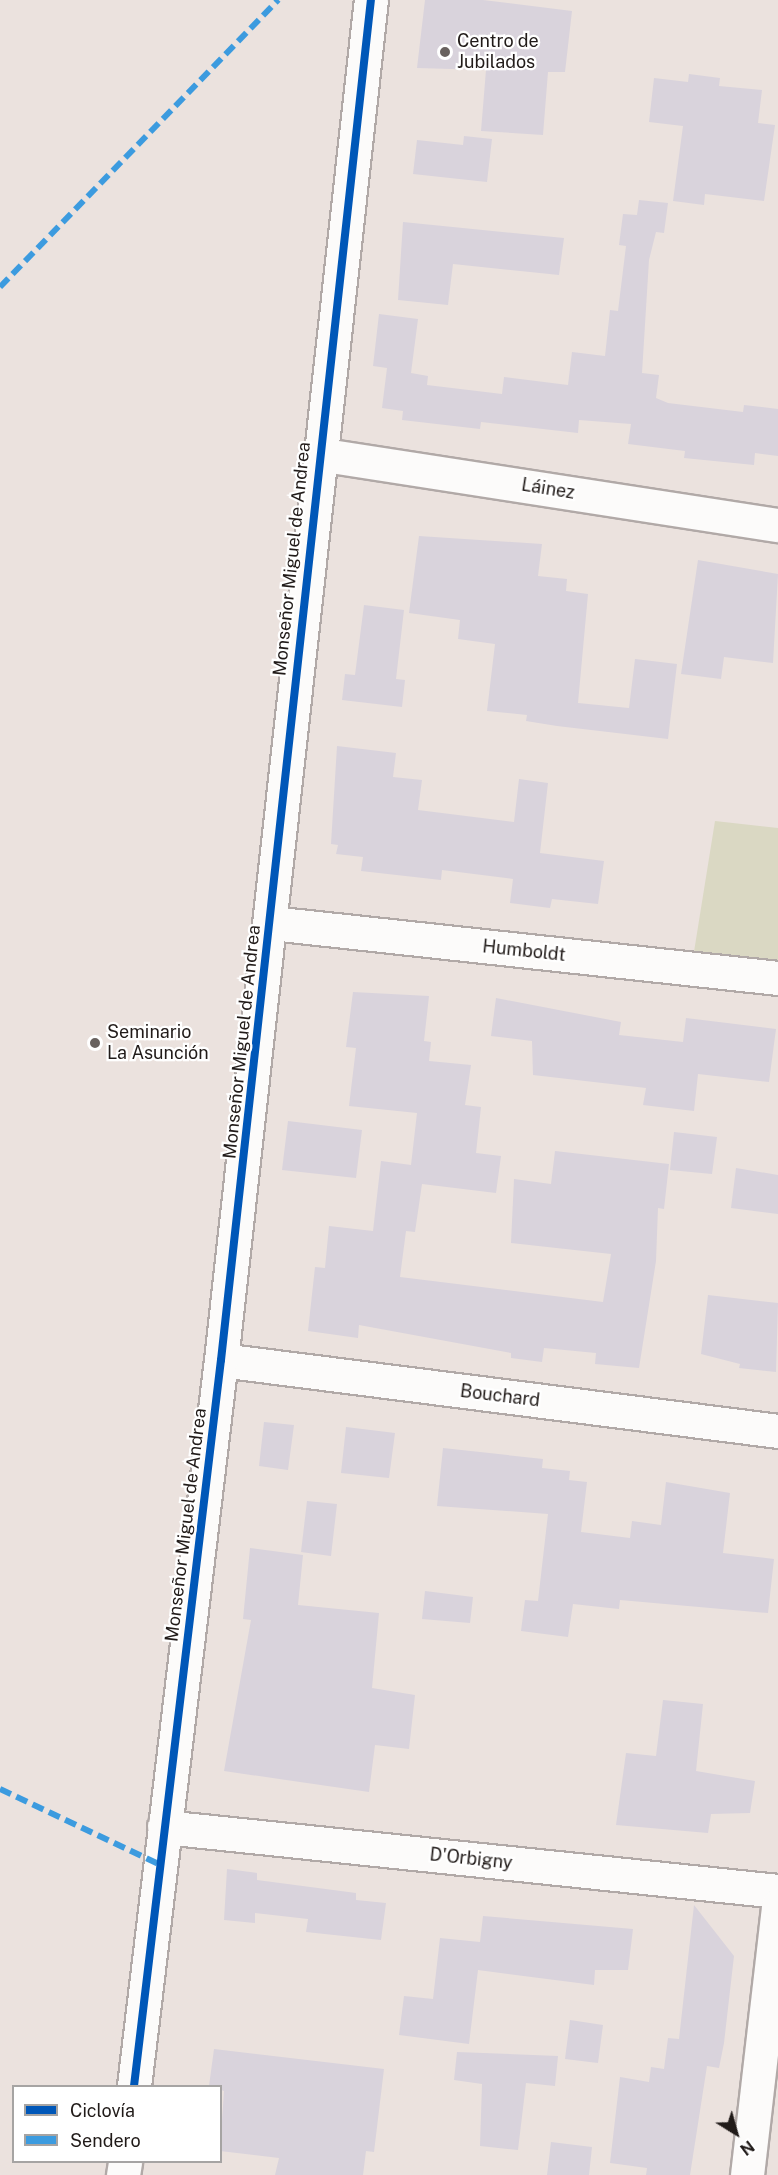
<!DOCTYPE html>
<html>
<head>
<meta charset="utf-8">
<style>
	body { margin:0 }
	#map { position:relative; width:778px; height:2175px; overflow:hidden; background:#ebe2de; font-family:"Public Sans",sans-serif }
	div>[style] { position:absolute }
	.green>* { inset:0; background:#dad8c3 }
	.building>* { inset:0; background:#d9d3dc }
	.roads { filter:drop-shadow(2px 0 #b1a9a7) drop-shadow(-2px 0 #b1a9a7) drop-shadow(0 2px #b1a9a7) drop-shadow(0 -2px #b1a9a7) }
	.street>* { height:33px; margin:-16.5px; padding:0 16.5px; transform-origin:16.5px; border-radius:16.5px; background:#fcfbfa }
	.quiet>* { height:6px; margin-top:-3px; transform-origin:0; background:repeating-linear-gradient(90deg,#3c9bdf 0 12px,transparent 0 18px) }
	.cycleway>* { height:8px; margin:-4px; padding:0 4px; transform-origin:4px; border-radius:4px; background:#0057b8 }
	.dots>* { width:16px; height:16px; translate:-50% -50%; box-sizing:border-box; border:3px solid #fff; border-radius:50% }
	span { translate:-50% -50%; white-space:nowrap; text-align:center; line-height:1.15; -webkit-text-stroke:4.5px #fff; paint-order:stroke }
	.poi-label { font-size:18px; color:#211b19 }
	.left { translate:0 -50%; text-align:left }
	.street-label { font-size:18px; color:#211b19 }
	.legend { position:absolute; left:12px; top:2085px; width:210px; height:78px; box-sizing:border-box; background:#fff; border:2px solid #a6a4a3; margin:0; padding:8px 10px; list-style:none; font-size:18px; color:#211b19 }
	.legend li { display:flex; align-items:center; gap:12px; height:30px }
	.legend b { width:30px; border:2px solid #a6a4a3 }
	.north { position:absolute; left:706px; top:2103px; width:60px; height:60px; -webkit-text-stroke:4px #fff; paint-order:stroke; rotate:143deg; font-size:16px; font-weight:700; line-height:24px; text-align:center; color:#211b19 }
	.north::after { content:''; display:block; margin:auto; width:21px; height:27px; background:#211b19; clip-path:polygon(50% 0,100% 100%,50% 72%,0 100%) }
</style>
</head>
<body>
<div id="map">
	<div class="green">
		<i style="clip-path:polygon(715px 821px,778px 828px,778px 966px,693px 958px)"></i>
	</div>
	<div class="building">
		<i style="clip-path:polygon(425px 0,483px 0,572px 11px,565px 72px,548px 72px,543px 135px,481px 131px,486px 70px,417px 68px)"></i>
		<i style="clip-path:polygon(689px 74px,720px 78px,719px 86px,762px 90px,758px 123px,775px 125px,764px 201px,705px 194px,704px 205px,673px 201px,683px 126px,649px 122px,654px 78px,688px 82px)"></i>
		<i style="clip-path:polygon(464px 136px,492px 139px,487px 182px,413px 174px,417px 140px,463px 145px)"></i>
		<i style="clip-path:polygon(639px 200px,668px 203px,664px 233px,656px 232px,649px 260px,642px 373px,659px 375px,656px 398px,668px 403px,743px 412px,744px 405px,778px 409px,778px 456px,755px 453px,754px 465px,684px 458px,685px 451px,628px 444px,631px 424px,579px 420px,578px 433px,481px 422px,480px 429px,402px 420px,403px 411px,382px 408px,387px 368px,373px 366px,379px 314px,418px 319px,411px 373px,428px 376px,427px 385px,502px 394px,504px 377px,568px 385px,572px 352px,605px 356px,610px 310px,618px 311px,626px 246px,619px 245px,623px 214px,637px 215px)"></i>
		<i style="clip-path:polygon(403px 222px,564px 238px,559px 275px,453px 264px,448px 305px,398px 300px)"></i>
		<i style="clip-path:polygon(419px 536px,542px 544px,538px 576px,567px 579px,566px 591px,588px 594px,578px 703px,629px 708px,635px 659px,677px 664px,668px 739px,557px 726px,526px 721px,527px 715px,487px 711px,495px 644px,458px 639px,460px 620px,409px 613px)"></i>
		<i style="clip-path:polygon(698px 560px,778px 574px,773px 663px,724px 657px,721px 679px,681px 674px)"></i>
		<i style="clip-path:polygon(364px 605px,404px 610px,396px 679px,405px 680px,402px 707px,342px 700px,345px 674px,355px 675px)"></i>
		<i style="clip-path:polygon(337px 746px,396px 753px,393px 777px,422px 780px,418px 810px,514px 822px,519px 779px,548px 783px,540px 853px,604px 861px,598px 904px,552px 899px,550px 908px,510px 903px,513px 879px,442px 870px,441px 880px,361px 871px,363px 857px,336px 854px,338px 845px,331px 844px)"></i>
		<i style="clip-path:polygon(353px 992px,429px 996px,424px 1041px,431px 1042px,429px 1061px,471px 1065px,465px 1105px,481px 1107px,476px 1153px,501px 1156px,496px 1193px,422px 1184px,415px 1232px,406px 1231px,400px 1277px,603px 1302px,611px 1254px,511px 1243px,514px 1179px,551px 1184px,555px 1151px,669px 1164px,664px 1209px,658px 1208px,656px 1261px,639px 1368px,595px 1364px,596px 1353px,544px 1348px,542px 1362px,511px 1358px,511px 1353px,359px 1325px,358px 1338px,308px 1331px,315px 1267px,325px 1268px,329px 1226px,373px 1231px,381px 1161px,411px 1165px,417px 1113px,349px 1106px,356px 1048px,346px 1047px)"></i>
		<i style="clip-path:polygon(496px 998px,621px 1022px,619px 1035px,683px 1042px,686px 1018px,776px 1029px,769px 1082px,698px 1074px,694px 1111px,643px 1105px,646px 1088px,533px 1075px,532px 1041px,491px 1036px)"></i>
		<i style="clip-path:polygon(288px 1121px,362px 1130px,356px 1178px,282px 1170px)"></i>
		<i style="clip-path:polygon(674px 1132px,717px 1137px,712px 1174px,670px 1170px)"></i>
		<i style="clip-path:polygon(736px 1168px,778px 1175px,778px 1214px,731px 1208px)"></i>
		<i style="clip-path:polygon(708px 1295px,778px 1303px,776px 1372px,739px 1368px,740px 1364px,701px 1354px)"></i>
		<i style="clip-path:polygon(264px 1422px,294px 1425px,288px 1470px,259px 1466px)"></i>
		<i style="clip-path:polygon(346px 1427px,395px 1433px,389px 1478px,341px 1473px)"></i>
		<i style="clip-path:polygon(443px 1448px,543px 1459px,542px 1468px,570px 1471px,569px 1480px,587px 1482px,581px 1532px,630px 1538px,632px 1521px,661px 1525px,666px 1482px,730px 1493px,723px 1553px,774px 1559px,768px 1613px,620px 1600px,619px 1609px,573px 1604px,568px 1637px,521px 1631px,525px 1600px,538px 1601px,548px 1514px,437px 1506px)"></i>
		<i style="clip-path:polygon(307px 1501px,337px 1504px,331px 1556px,301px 1552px)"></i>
		<i style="clip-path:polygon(250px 1548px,303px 1555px,298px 1605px,379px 1613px,372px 1688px,415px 1695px,409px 1749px,375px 1745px,369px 1792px,224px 1771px,251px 1620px,243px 1619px)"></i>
		<i style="clip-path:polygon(425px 1591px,473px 1597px,470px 1623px,422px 1619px)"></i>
		<i style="clip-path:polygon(663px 1700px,703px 1704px,696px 1771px,755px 1781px,750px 1813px,711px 1814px,708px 1833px,616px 1825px,626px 1753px,656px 1756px)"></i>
		<i style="clip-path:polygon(227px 1869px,257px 1873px,257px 1880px,356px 1893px,356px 1900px,386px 1903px,381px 1940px,306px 1932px,308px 1919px,255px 1913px,255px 1923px,224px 1920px)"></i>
		<i style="clip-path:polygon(694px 1905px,734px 1956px,724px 2043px,719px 2068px,707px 2066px,690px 2175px,646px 2175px,647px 2168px,610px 2163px,620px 2077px,649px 2082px,651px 2067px,664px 2069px,668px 2038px,679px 2039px)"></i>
		<i style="clip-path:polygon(483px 1916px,633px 1929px,628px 1970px,595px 1970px,594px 1985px,478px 1970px,469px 2044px,399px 2035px,404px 1996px,433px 1999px,440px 1938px,480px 1942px)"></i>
		<i style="clip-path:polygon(570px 2020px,603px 2025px,598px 2063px,565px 2059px)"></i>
		<i style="clip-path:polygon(214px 2049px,384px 2069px,374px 2152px,366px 2151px,363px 2175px,275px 2175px,279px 2158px,220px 2151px,224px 2091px,209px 2086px)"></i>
		<i style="clip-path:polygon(457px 2052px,558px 2056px,555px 2086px,526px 2083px,518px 2150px,480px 2146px,482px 2084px,454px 2080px)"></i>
		<i style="clip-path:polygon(551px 2142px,592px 2147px,589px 2175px,547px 2175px)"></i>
	</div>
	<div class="roads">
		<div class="street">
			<i style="left:318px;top:454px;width:465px;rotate:8.8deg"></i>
			<i style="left:271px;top:923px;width:510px;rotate:6.19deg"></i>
			<i style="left:221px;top:1360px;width:562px;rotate:7.26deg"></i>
			<i style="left:164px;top:1827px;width:617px;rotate:5.95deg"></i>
			<i style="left:134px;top:2086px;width:731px;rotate:-83.17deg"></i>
			<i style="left:221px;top:1360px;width:1368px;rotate:-83.71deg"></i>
			<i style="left:123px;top:2175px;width:13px;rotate:-81deg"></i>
			<i style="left:747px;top:2175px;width:271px;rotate:-83.4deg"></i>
		</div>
	</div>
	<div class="quiet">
		<i style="left:0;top:287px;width:400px;rotate:-45.9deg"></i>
		<i style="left:0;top:1789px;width:176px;rotate:25.3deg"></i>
	</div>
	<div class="cycleway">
		<i style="left:134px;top:2086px;width:731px;rotate:-83.17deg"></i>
		<i style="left:221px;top:1360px;width:1368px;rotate:-83.71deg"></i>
	</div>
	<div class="dots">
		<i style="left:445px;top:52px;background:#68615e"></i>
		<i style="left:95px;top:1043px;background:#68615e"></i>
	</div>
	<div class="poi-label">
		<span class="left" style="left:457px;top:52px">Centro de<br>Jubilados</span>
		<span class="left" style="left:107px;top:1043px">Seminario<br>La Asunción</span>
	</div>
	<div class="street-label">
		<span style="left:548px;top:489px;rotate:9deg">Láinez</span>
		<span style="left:292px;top:559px;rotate:-84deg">Monseñor Miguel de Andrea</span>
		<span style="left:524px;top:951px;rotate:6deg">Humboldt</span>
		<span style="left:242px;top:1042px;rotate:-84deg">Monseñor Miguel de Andrea</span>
		<span style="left:500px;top:1396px;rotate:7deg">Bouchard</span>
		<span style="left:186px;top:1525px;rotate:-83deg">Monseñor Miguel de Andrea</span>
		<span style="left:471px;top:1859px;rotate:6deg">D'Orbigny</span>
	</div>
	<ul class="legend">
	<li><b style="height:8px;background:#0057b8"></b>Ciclovía</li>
	<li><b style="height:8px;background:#3c9bdf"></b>Sendero</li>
	</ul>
	<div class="north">N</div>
</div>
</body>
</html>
